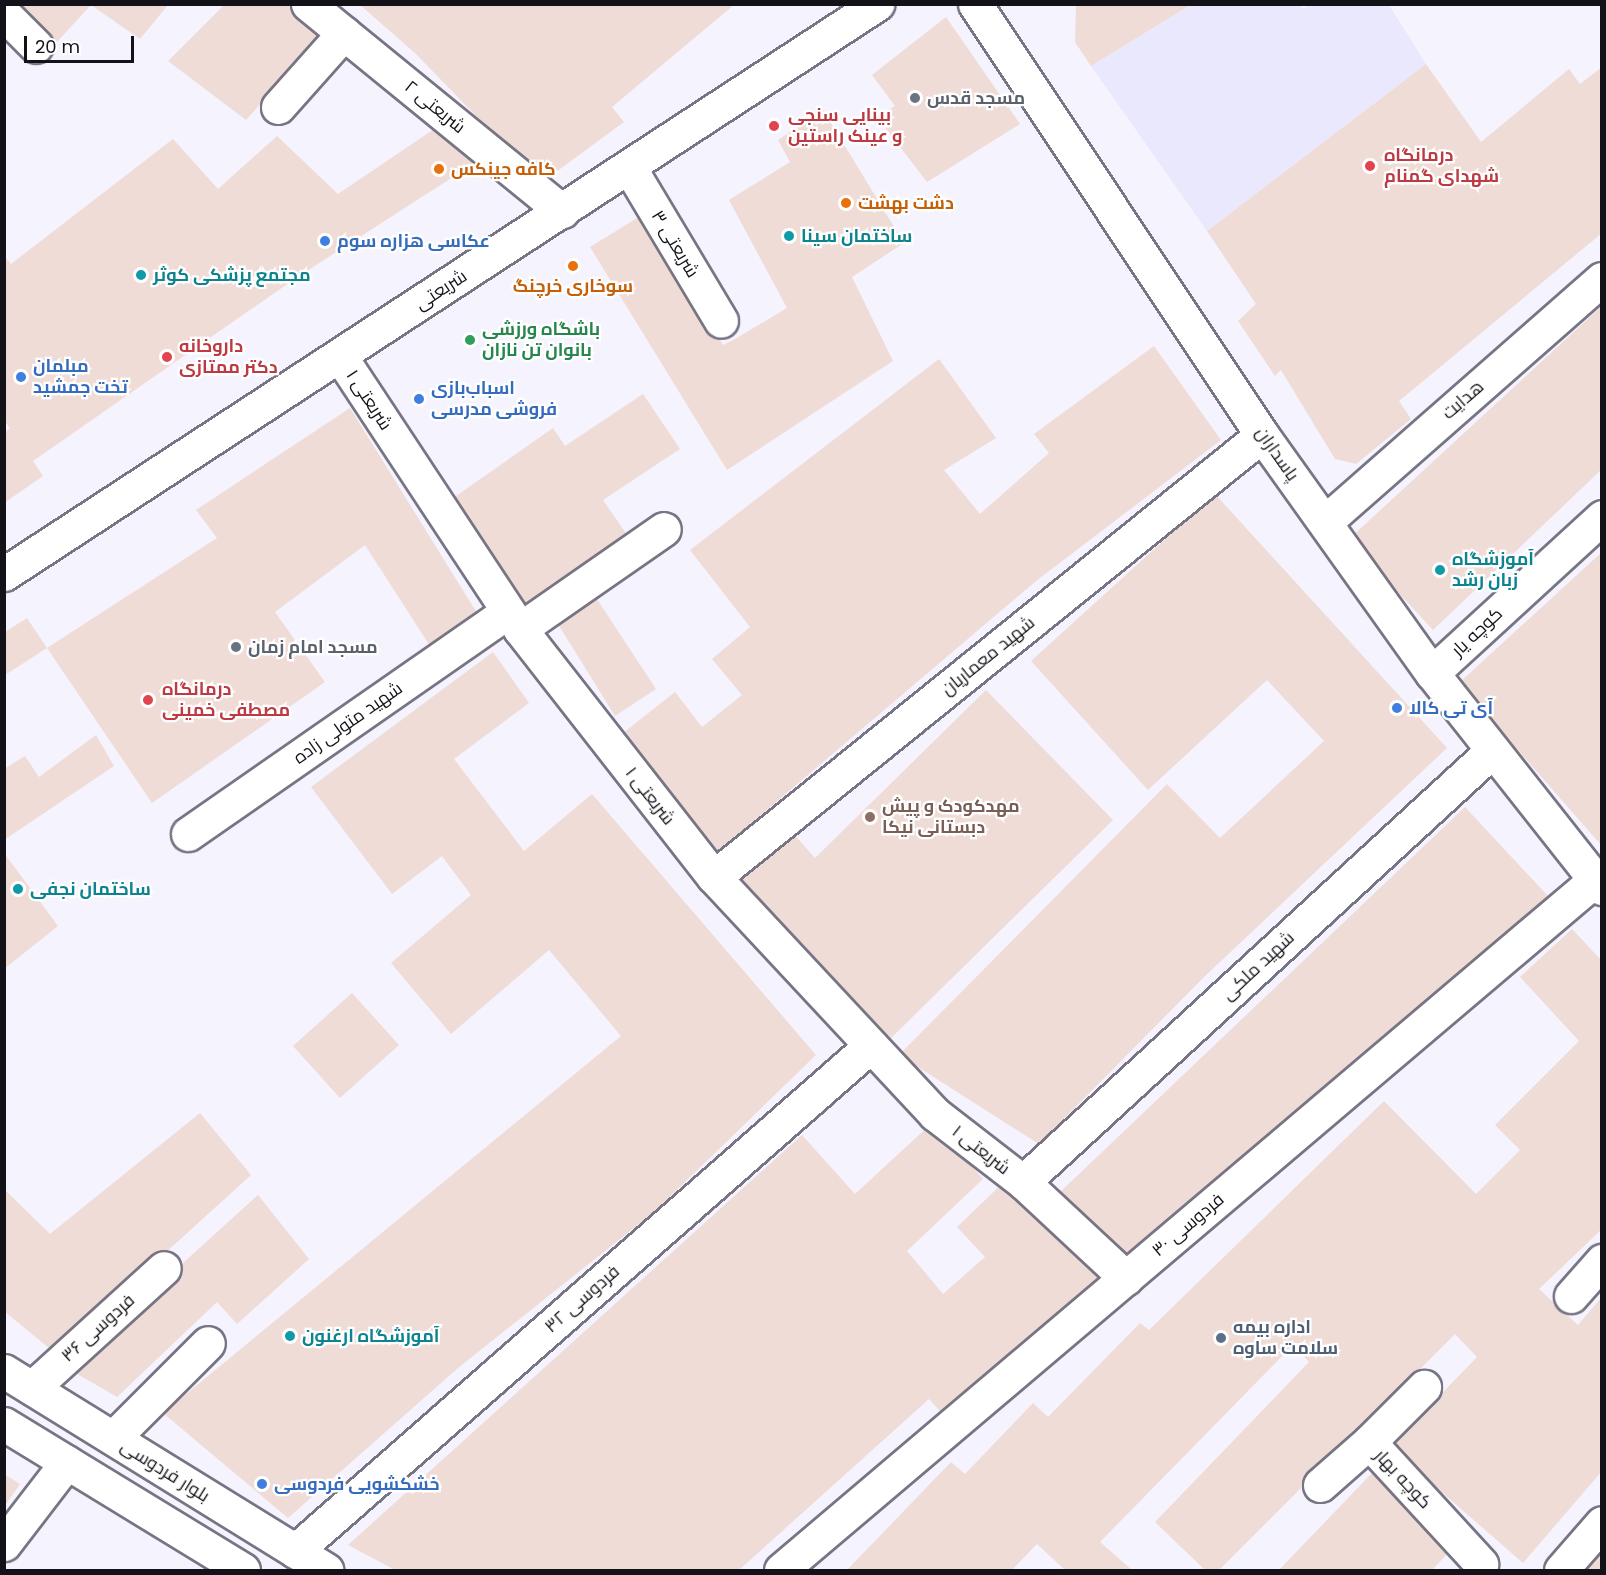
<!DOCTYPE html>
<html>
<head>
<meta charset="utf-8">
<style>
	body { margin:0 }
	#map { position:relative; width:1606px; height:1575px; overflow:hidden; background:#f4f3fe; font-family:Poppins,Cairo,sans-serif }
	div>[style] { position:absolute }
	.built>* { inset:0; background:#eae8fc }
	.building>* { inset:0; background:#f0dcd6 }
	.roads { filter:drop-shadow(2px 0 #777584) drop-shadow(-2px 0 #777584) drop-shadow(0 2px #777584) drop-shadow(0 -2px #777584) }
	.minor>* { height:33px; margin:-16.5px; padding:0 16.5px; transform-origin:16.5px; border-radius:16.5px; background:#fff }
	.major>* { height:33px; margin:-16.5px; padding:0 16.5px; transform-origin:16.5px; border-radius:16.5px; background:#fff }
	.dots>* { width:16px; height:16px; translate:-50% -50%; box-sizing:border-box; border:3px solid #fff; border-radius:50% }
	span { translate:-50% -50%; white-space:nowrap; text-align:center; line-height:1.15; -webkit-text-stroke:4.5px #fff; paint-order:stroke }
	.worship-label { font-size:18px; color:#5b616d; font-weight:700 }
	.left { translate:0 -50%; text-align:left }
	.street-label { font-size:18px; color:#131218 }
	.health-label { font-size:18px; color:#be3a42; font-weight:700 }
	.food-label { font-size:18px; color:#c56008; font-weight:700 }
	.culture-label { font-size:18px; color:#0d838f; font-weight:700 }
	.shop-label { font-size:18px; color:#366cbe; font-weight:700 }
	.leisure-label { font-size:18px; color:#27864d; font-weight:700 }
	.education-label { font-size:18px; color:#785e54; font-weight:700 }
	.service-label { font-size:18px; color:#4e5e75; font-weight:700 }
	.frame { position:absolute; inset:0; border:6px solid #131218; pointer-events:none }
	.scale { position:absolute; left:24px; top:36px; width:110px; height:27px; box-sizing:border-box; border:3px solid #131218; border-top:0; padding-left:8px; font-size:18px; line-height:21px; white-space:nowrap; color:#131218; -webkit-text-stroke:4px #fff; paint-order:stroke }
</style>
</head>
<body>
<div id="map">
	<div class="built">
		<i style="clip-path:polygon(1192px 4px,1298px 4px,1303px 9px,1310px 5px,1389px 5px,1426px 64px,1207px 231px,1091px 66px)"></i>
	</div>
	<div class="building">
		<i style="clip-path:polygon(14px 4px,91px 4px,168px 5px,140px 39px,91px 5px,55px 44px)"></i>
		<i style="clip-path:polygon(359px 4px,735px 4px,612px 107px,624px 122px,541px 183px,416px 54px)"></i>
		<i style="clip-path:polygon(1076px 4px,1192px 4px,1091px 66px,1075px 42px)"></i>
		<i style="clip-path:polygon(224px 5px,308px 5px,332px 24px,246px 120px,168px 61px)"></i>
		<i style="clip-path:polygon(946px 17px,1020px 124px,927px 182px,877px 117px,895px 106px,872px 75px)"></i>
		<i style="clip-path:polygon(1426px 64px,1481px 142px,1569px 69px,1580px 84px,1602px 67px,1602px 233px,1399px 401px,1411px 419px,1356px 464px,1335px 459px,1281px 370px,1275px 376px,1238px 321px,1256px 304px,1207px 231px)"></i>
		<i style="clip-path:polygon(823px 110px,904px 243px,852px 277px,893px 361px,727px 470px,590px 247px,642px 215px,723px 345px,735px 339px,787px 308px,729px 200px,790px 162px,778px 140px)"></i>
		<i style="clip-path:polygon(446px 121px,484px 157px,296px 278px,33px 461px,43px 476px,4px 503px,4px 433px,10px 428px,4px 420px,4px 256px,11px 264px,173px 139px,218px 189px,277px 136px,338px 194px)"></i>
		<i style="clip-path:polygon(1602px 306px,1602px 469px,1433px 630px,1349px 539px)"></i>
		<i style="clip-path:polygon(1154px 346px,1221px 440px,1036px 581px,709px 859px,613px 741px,675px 692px,702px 727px,742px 695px,712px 659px,750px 627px,690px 550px,939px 359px,996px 438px,944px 470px,980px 514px,1049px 453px,1034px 434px)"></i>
		<i style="clip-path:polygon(643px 394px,680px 449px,603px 500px,630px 539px,526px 612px,449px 501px,553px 428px,565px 446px)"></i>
		<i style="clip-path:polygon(350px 408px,477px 613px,430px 646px,365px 545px,275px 612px,325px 682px,152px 803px,47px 648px,217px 538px,196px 510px)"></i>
		<i style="clip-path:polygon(1215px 494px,1447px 748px,1204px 977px,1039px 1144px,899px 1055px,1167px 784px,1220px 838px,1324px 741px,1267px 680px,1148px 790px,1031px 661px)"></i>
		<i style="clip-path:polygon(1602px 552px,1602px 846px,1459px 683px)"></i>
		<i style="clip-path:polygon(591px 590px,656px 689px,615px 716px,553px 616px)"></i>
		<i style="clip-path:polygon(27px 618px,47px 648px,5px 675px,5px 632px)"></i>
		<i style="clip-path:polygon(493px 652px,529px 703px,454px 759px,524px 851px,592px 794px,816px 1055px,654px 1212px,458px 1368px,288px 1518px,163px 1413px,621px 1036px,549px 950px,451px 1034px,391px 963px,471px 895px,442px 856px,392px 894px,311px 787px)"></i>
		<i style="clip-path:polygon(986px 690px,1113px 820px,889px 1040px,736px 882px,791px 831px,815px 858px)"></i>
		<i style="clip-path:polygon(96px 735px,114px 766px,4px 840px,4px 769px,25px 756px,39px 777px)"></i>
		<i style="clip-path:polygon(1465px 807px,1548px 896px,1144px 1278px,1059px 1193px)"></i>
		<i style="clip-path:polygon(4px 853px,58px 926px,4px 969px)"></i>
		<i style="clip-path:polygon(1572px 929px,1602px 961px,1602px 1229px,1539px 1289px,1578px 1325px,1602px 1297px,1602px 1471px,1523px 1563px,1390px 1447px,1477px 1357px,1455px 1334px,1219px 1570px,1205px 1570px,1155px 1522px,1309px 1362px,1293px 1345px,1100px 1542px,1132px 1570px,1065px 1570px,1037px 1544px,1012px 1570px,847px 1570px,951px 1462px,965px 1474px,1033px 1403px,1048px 1417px,1140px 1323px,1149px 1330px,1384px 1101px,1476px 1194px,1520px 1150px,1495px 1125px,1579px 1041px,1520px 977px)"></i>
		<i style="clip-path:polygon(352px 993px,399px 1045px,340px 1098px,293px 1046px)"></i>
		<i style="clip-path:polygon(200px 1113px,251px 1175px,55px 1353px,4px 1311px,4px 1189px,50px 1234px)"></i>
		<i style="clip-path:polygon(932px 1123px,983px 1179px,907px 1251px,943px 1294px,985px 1257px,957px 1227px,1006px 1180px,1111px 1291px,956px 1429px,929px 1399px,739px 1570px,395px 1570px,348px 1545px,802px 1135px,855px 1194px)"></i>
		<i style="clip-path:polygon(258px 1195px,309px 1259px,237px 1324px,217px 1302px,117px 1397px,67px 1368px)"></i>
		<i style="clip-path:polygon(1373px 1472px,1453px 1548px,1432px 1570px,1279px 1570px)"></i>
		<i style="clip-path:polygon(4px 1474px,20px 1484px,4px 1507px)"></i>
		<i style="clip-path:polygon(1602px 1548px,1602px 1570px,1584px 1570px)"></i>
	</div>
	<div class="roads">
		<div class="minor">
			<i style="left:308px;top:4px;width:328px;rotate:39.2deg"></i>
			<i style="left:975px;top:4px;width:518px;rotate:56.34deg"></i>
			<i style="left:1262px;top:435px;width:292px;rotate:54.5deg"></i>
			<i style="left:1432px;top:673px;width:274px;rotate:51.7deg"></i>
			<i style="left:4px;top:14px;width:45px;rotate:45deg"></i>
			<i style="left:278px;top:107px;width:99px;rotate:-48.3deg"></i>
			<i style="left:629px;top:167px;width:179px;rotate:59.1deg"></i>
			<i style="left:340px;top:356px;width:327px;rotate:56.6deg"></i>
			<i style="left:520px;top:629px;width:315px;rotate:52deg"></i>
			<i style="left:714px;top:877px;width:324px;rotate:47deg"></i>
			<i style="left:935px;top:1114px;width:111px;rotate:37.7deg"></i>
			<i style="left:1023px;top:1182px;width:141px;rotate:43deg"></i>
			<i style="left:1325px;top:522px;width:368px;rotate:-41.3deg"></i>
			<i style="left:520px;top:629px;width:175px;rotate:-34.8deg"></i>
			<i style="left:1432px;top:673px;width:231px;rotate:-42.5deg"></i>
			<i style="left:188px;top:834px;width:389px;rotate:-34.8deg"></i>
			<i style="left:714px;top:877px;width:704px;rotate:-38.89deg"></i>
			<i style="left:1023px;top:1182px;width:638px;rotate:-42.59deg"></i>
			<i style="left:1571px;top:1296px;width:47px;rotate:-48.5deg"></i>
			<i style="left:32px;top:1388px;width:178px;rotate:-42.3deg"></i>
			<i style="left:113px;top:1438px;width:134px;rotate:-45deg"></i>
			<i style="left:1369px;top:1442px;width:78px;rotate:-45deg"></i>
			<i style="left:1320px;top:1485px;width:65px;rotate:-41.3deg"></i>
			<i style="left:1369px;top:1442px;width:166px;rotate:47.4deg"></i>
			<i style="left:4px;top:1544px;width:103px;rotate:-52.5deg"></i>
			<i style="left:295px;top:1551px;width:764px;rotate:-41.28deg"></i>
			<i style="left:781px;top:1570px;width:1067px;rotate:-40.29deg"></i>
			<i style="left:1561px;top:1570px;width:62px;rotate:-48.9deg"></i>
		</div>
		<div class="major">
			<i style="left:4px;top:574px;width:1043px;rotate:-33.14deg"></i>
			<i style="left:4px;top:1371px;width:379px;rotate:31.7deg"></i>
			<i style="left:4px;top:1424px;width:280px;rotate:31.4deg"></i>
		</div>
	</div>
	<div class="dots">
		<i style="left:915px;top:98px;background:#6b7280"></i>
		<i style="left:774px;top:126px;background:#e0444e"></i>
		<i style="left:1370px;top:166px;background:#e0444e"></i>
		<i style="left:439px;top:169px;background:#e8710a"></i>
		<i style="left:846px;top:203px;background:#e8710a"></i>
		<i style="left:789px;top:236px;background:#0f9aa8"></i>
		<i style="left:325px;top:241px;background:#3f7fe0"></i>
		<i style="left:573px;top:266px;background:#e8710a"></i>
		<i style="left:141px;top:275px;background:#0f9aa8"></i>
		<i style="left:470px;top:340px;background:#2e9e5b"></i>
		<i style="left:167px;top:357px;background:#e0444e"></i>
		<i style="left:21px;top:377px;background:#3f7fe0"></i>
		<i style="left:419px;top:399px;background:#3f7fe0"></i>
		<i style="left:1440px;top:570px;background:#0f9aa8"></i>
		<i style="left:236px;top:647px;background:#6b7280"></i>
		<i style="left:148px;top:700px;background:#e0444e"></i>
		<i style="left:1397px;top:708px;background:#3f7fe0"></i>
		<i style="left:870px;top:817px;background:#8d6e63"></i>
		<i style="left:18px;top:889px;background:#0f9aa8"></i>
		<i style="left:290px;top:1336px;background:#0f9aa8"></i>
		<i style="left:1221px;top:1338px;background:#5c6f8a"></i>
		<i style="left:262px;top:1484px;background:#3f7fe0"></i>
	</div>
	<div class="worship-label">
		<span class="left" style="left:927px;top:98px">مسجد قدس</span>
		<span class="left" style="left:248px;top:647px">مسجد امام زمان</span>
	</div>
	<div class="street-label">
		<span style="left:435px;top:107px;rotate:39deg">شریعتی ۲</span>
		<span style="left:675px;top:244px;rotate:59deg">شریعتی ۳</span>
		<span style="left:441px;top:290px;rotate:-33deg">شریعتی</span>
		<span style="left:369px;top:400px;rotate:57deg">شریعتی ۱</span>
		<span style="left:1463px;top:400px;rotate:-41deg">هدایت</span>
		<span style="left:1277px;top:454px;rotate:55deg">پاسداران</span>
		<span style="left:1477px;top:632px;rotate:-43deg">کوچه یار</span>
		<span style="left:988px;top:656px;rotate:-39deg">شهید معماریان</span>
		<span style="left:348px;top:723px;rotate:-35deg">شهید متولی زاده</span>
		<span style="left:650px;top:796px;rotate:52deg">شریعتی ۱</span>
		<span style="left:1258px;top:966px;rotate:-43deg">شهید ملکی</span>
		<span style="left:981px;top:1150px;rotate:38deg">شریعتی ۱</span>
		<span style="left:1188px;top:1225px;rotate:-40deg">فردوسی ۳۰</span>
		<span style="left:582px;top:1299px;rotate:-41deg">فردوسی ۳۲</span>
		<span style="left:98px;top:1328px;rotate:-42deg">فردوسی ۳۶</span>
		<span style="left:165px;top:1471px;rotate:32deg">بلوار فردوسی</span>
		<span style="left:1403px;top:1479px;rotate:47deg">کوچه بهار</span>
	</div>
	<div class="health-label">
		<span class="left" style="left:788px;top:126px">بینایی سنجی<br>و عینک راستین</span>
		<span class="left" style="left:1384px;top:166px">درمانگاه<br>شهدای گمنام</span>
		<span class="left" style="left:179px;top:357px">داروخانه<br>دکتر ممتازی</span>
		<span class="left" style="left:162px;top:700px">درمانگاه<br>مصطفی خمینی</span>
	</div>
	<div class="food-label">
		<span class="left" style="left:451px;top:169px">کافه جینکس</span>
		<span class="left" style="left:858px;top:203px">دشت بهشت</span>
		<span style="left:573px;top:286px">سوخاری خرچنگ</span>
	</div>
	<div class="culture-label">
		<span class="left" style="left:801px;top:236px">ساختمان سینا</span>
		<span class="left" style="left:153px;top:275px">مجتمع پزشکی کوثر</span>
		<span class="left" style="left:1452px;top:570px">آموزشگاه<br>زبان رشد</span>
		<span class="left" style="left:30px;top:889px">ساختمان نجفی</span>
		<span class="left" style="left:302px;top:1336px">آموزشگاه ارغنون</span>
	</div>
	<div class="shop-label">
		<span class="left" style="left:337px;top:241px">عکاسی هزاره سوم</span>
		<span class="left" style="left:33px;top:377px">مبلمان<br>تخت جمشید</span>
		<span class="left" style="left:431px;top:399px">اسباب‌بازی<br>فروشی مدرسی</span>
		<span class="left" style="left:1409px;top:708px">آی تی کالا</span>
		<span class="left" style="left:274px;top:1484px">خشکشویی فردوسی</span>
	</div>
	<div class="leisure-label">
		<span class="left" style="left:482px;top:340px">باشگاه ورزشی<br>بانوان تن نازان</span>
	</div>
	<div class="education-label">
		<span class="left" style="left:882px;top:817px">مهدکودک و پیش<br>دبستانی نیکا</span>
	</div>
	<div class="service-label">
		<span class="left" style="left:1233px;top:1338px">اداره بیمه<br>سلامت ساوه</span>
	</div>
	<div class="frame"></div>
	<div class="scale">20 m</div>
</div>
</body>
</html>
